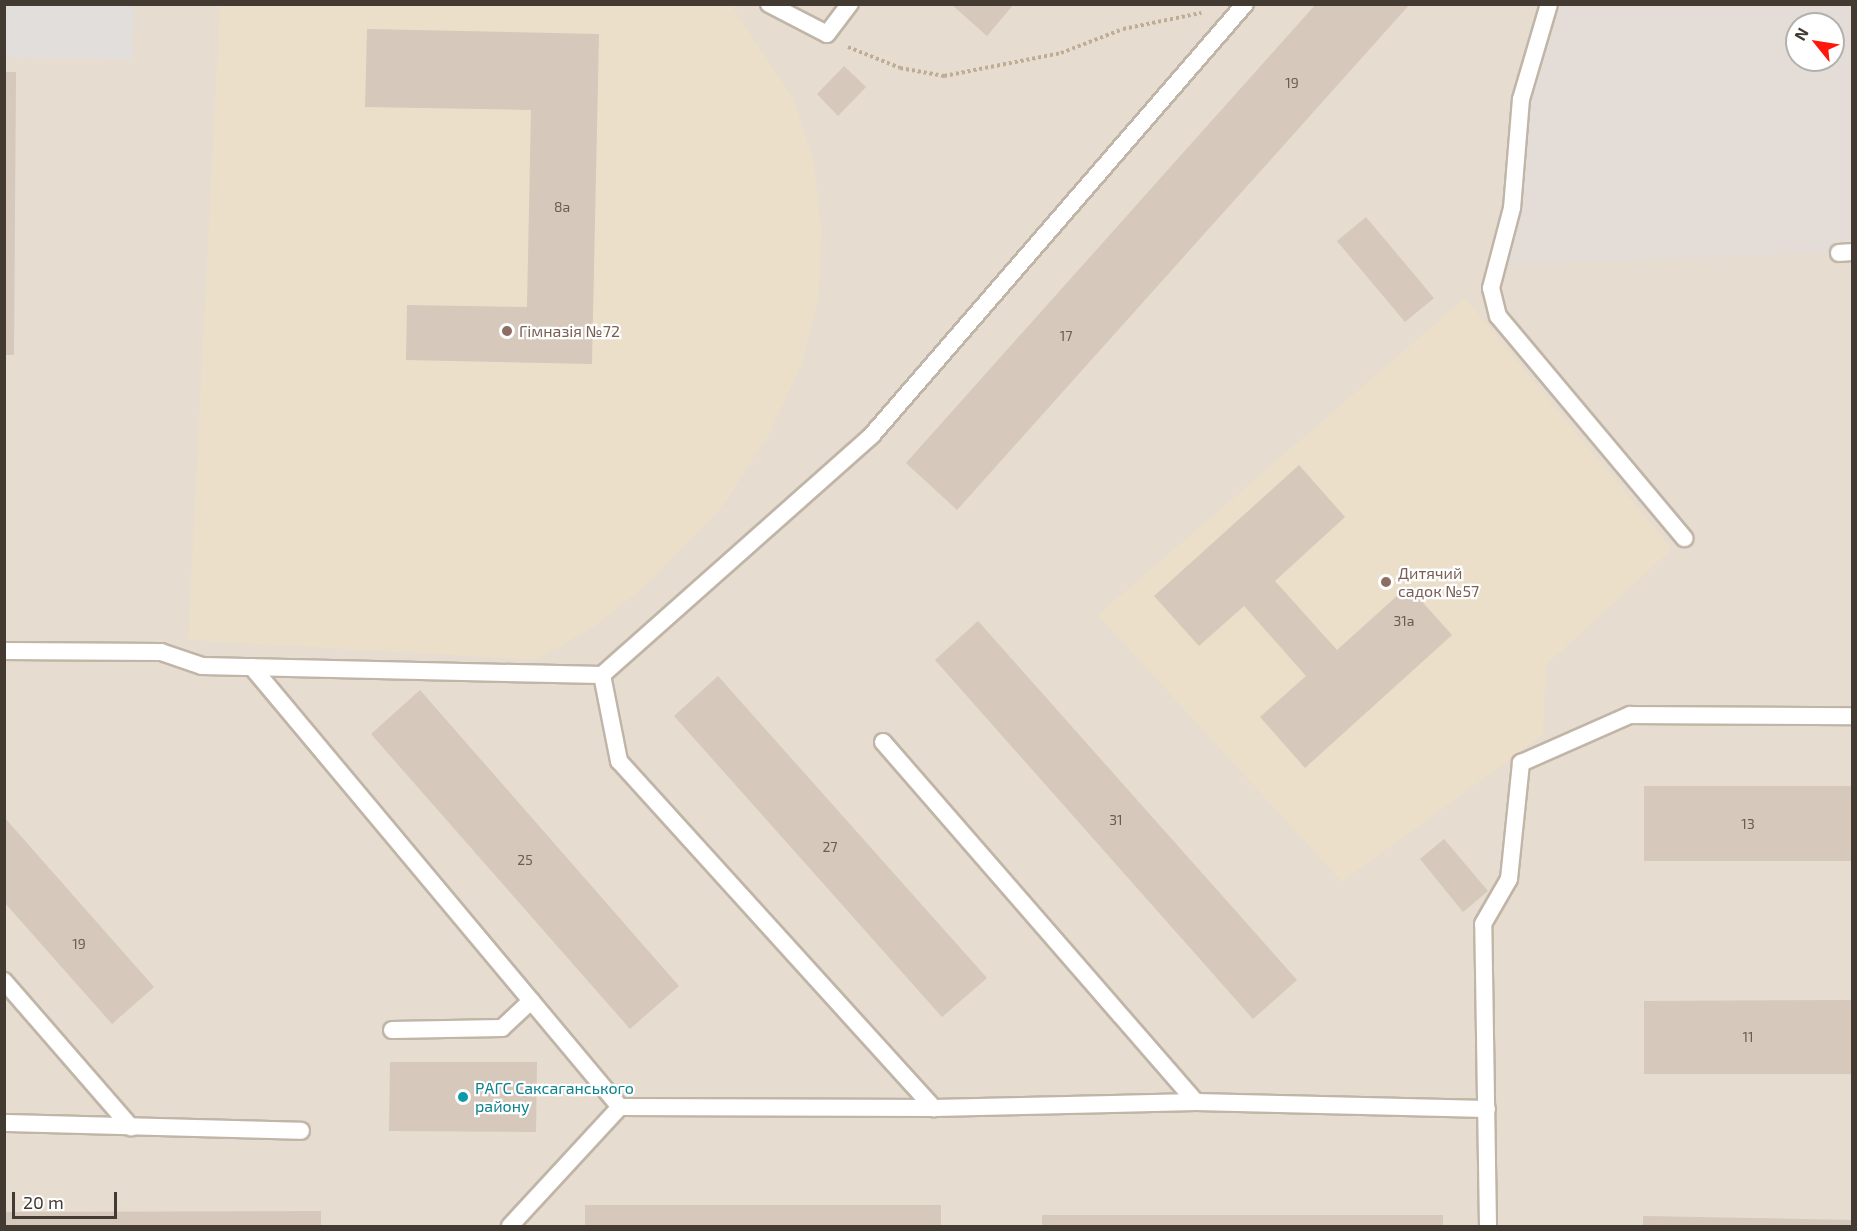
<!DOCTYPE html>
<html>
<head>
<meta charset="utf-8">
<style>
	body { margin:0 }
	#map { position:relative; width:1857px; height:1231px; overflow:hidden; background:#f1ebe1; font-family:"Exo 2",sans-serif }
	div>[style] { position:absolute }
	.residential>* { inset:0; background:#e6dccf }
	.industrial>* { inset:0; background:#e3dcd7 }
	.education>* { inset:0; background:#ebdfca }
	.parking>* { inset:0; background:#e1dedb }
	.building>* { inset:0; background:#d6c8ba }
	.path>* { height:4px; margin-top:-2px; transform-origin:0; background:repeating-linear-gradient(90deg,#bfac95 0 3px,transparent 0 6px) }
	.roads { filter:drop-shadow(2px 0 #c0b5a7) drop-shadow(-2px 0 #c0b5a7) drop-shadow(0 2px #c0b5a7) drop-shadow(0 -2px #c0b5a7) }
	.service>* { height:16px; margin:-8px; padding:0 8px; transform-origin:8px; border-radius:8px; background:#fff }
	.dots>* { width:16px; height:16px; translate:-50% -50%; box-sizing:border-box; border:3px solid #fff; border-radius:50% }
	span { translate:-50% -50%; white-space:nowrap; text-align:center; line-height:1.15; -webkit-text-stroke:4.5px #fff; paint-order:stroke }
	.number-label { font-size:14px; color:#685e54 }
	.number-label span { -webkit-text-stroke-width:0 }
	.education-label { font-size:16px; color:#785e54 }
	.left { translate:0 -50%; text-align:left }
	.culture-label { font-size:16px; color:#0d838f }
	.frame { position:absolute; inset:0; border:6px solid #433b32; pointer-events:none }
	.north { position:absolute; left:1785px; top:12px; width:60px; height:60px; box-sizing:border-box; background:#fff; border:2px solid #b4b1ad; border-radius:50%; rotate:300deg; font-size:16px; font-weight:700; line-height:24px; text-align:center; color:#433b32 }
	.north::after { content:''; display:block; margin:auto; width:21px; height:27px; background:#ff170b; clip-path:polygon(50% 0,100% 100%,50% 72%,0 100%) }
	.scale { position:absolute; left:12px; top:1192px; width:105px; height:27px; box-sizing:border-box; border:3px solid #433b32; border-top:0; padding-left:8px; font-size:18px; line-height:21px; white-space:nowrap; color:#433b32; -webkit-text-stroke:4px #fff; paint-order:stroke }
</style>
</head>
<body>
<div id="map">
	<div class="residential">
		<i style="clip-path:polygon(evenodd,5px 5px,1852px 5px,1852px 1226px,5px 1226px,5px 5px,1797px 24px,1833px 24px,1833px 60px,1797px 60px,1797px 24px)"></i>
	</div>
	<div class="industrial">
		<i style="clip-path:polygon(evenodd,1549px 5px,1852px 5px,1852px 252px,1496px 265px,1517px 139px,1549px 5px,1797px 24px,1833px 24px,1833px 60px,1797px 60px,1797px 24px)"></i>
	</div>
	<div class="education">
		<i style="clip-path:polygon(220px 5px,731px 5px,793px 99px,813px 157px,821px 227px,819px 297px,801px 366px,768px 436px,722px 507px,645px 586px,592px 628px,536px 660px,188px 640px)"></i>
		<i style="clip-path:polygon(1465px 298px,1672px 549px,1546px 665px,1543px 735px,1342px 882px,1098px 615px)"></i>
	</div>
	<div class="parking">
		<i style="clip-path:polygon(5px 4px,133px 5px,132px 59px,5px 57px)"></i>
	</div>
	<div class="building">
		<i style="clip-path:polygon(951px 4px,1014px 4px,987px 36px)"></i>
		<i style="clip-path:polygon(1316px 4px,1410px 4px,957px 510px,906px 463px)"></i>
		<i style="clip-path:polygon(367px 29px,599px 34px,592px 364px,406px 360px,407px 305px,527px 307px,531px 110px,365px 107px)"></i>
		<i style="clip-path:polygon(844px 66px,866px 87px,838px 116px,817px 94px)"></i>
		<i style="clip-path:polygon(5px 72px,16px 72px,14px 355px,5px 355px)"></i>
		<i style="clip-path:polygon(1366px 217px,1434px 298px,1405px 322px,1337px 241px)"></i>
		<i style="clip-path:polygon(1299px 465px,1345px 517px,1275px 581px,1337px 650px,1408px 586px,1452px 635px,1305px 768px,1260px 717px,1306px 676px,1244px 606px,1199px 646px,1154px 596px)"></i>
		<i style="clip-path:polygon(978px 621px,1297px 980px,1253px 1019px,935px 660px)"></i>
		<i style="clip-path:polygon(718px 676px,987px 978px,942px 1017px,674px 716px)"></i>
		<i style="clip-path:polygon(420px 690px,679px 986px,630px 1029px,371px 734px)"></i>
		<i style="clip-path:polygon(1644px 786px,1852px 786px,1852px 861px,1644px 861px)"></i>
		<i style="clip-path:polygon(4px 817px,154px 987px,112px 1024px,4px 902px)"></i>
		<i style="clip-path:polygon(1444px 839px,1488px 891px,1463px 912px,1420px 859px)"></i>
		<i style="clip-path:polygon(1852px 1000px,1852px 1074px,1644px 1074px,1644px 1001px)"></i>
		<i style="clip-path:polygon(390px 1062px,537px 1062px,536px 1132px,389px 1131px)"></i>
		<i style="clip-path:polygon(585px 1205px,941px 1205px,941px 1226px,585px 1226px)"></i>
		<i style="clip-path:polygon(321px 1211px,321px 1226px,4px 1226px,4px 1212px)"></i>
		<i style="clip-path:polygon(1042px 1215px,1443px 1215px,1443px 1226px,1042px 1226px)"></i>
		<i style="clip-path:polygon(1643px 1216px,1852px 1220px,1852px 1226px,1643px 1226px)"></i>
	</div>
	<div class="path">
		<i style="left:848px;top:47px;width:56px;rotate:22deg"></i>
		<i style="left:900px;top:68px;width:45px;rotate:10.3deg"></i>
		<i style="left:944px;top:76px;width:119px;rotate:-11.1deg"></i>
		<i style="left:1061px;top:53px;width:66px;rotate:-21.2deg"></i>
		<i style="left:1123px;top:29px;width:80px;rotate:-11.6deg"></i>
	</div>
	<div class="roads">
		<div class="service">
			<i style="left:769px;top:4px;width:65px;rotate:27.3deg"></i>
			<i style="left:827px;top:34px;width:38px;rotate:-53deg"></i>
			<i style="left:1549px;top:4px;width:99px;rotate:106.4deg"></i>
			<i style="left:1521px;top:99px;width:109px;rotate:94.7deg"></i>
			<i style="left:1512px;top:208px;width:83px;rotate:104.7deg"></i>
			<i style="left:1491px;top:288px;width:29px;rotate:76deg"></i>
			<i style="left:1498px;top:316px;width:290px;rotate:50deg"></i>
			<i style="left:1839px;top:253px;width:13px;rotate:-4deg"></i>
			<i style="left:4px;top:651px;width:157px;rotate:0.4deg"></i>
			<i style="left:161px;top:652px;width:43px;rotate:18.9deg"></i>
			<i style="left:202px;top:666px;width:400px;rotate:1.3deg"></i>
			<i style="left:602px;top:675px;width:361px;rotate:-41.6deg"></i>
			<i style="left:872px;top:435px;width:570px;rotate:-49.13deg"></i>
			<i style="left:252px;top:667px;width:574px;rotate:50.09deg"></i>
			<i style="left:602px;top:675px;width:88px;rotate:78.8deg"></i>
			<i style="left:619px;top:761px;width:469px;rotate:47.8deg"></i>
			<i style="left:883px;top:742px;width:477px;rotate:49deg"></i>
			<i style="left:4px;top:981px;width:194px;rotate:49deg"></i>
			<i style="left:392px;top:1030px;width:110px;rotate:-1deg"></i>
			<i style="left:502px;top:1028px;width:40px;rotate:-43deg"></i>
			<i style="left:4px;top:1123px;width:297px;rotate:1.5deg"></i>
			<i style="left:510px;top:1226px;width:162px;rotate:-47.3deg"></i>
			<i style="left:620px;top:1107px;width:314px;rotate:0.2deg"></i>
			<i style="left:934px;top:1108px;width:262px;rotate:-1.3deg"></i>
			<i style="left:1196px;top:1102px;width:291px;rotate:1.4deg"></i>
			<i style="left:1488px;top:1226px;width:302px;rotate:-90.9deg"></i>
			<i style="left:1483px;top:924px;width:52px;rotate:-60deg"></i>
			<i style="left:1509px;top:879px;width:117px;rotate:-84.1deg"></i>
			<i style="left:1521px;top:763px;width:119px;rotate:-23.8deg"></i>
			<i style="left:1630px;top:715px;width:222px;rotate:0.3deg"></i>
		</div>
	</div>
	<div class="dots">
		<i style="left:507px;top:331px;background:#8d6e63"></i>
		<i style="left:1386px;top:582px;background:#8d6e63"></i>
		<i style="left:463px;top:1097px;background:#0f9aa8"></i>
	</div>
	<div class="number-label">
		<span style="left:1292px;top:83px">19</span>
		<span style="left:562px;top:207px">8а</span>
		<span style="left:1066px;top:336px">17</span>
		<span style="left:1404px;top:621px">31а</span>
		<span style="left:1116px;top:820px">31</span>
		<span style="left:1748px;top:824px">13</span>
		<span style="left:830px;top:847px">27</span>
		<span style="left:525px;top:860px">25</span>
		<span style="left:79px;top:944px">19</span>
		<span style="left:1748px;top:1037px">11</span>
	</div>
	<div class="education-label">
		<span class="left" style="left:519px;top:331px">Гімназія №72</span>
		<span class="left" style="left:1398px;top:582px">Дитячий<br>садок №57</span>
	</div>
	<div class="culture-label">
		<span class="left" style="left:475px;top:1097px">РАГС Саксаганського<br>району</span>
	</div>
	<div class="frame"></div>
	<div class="north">N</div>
	<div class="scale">20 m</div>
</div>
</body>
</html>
